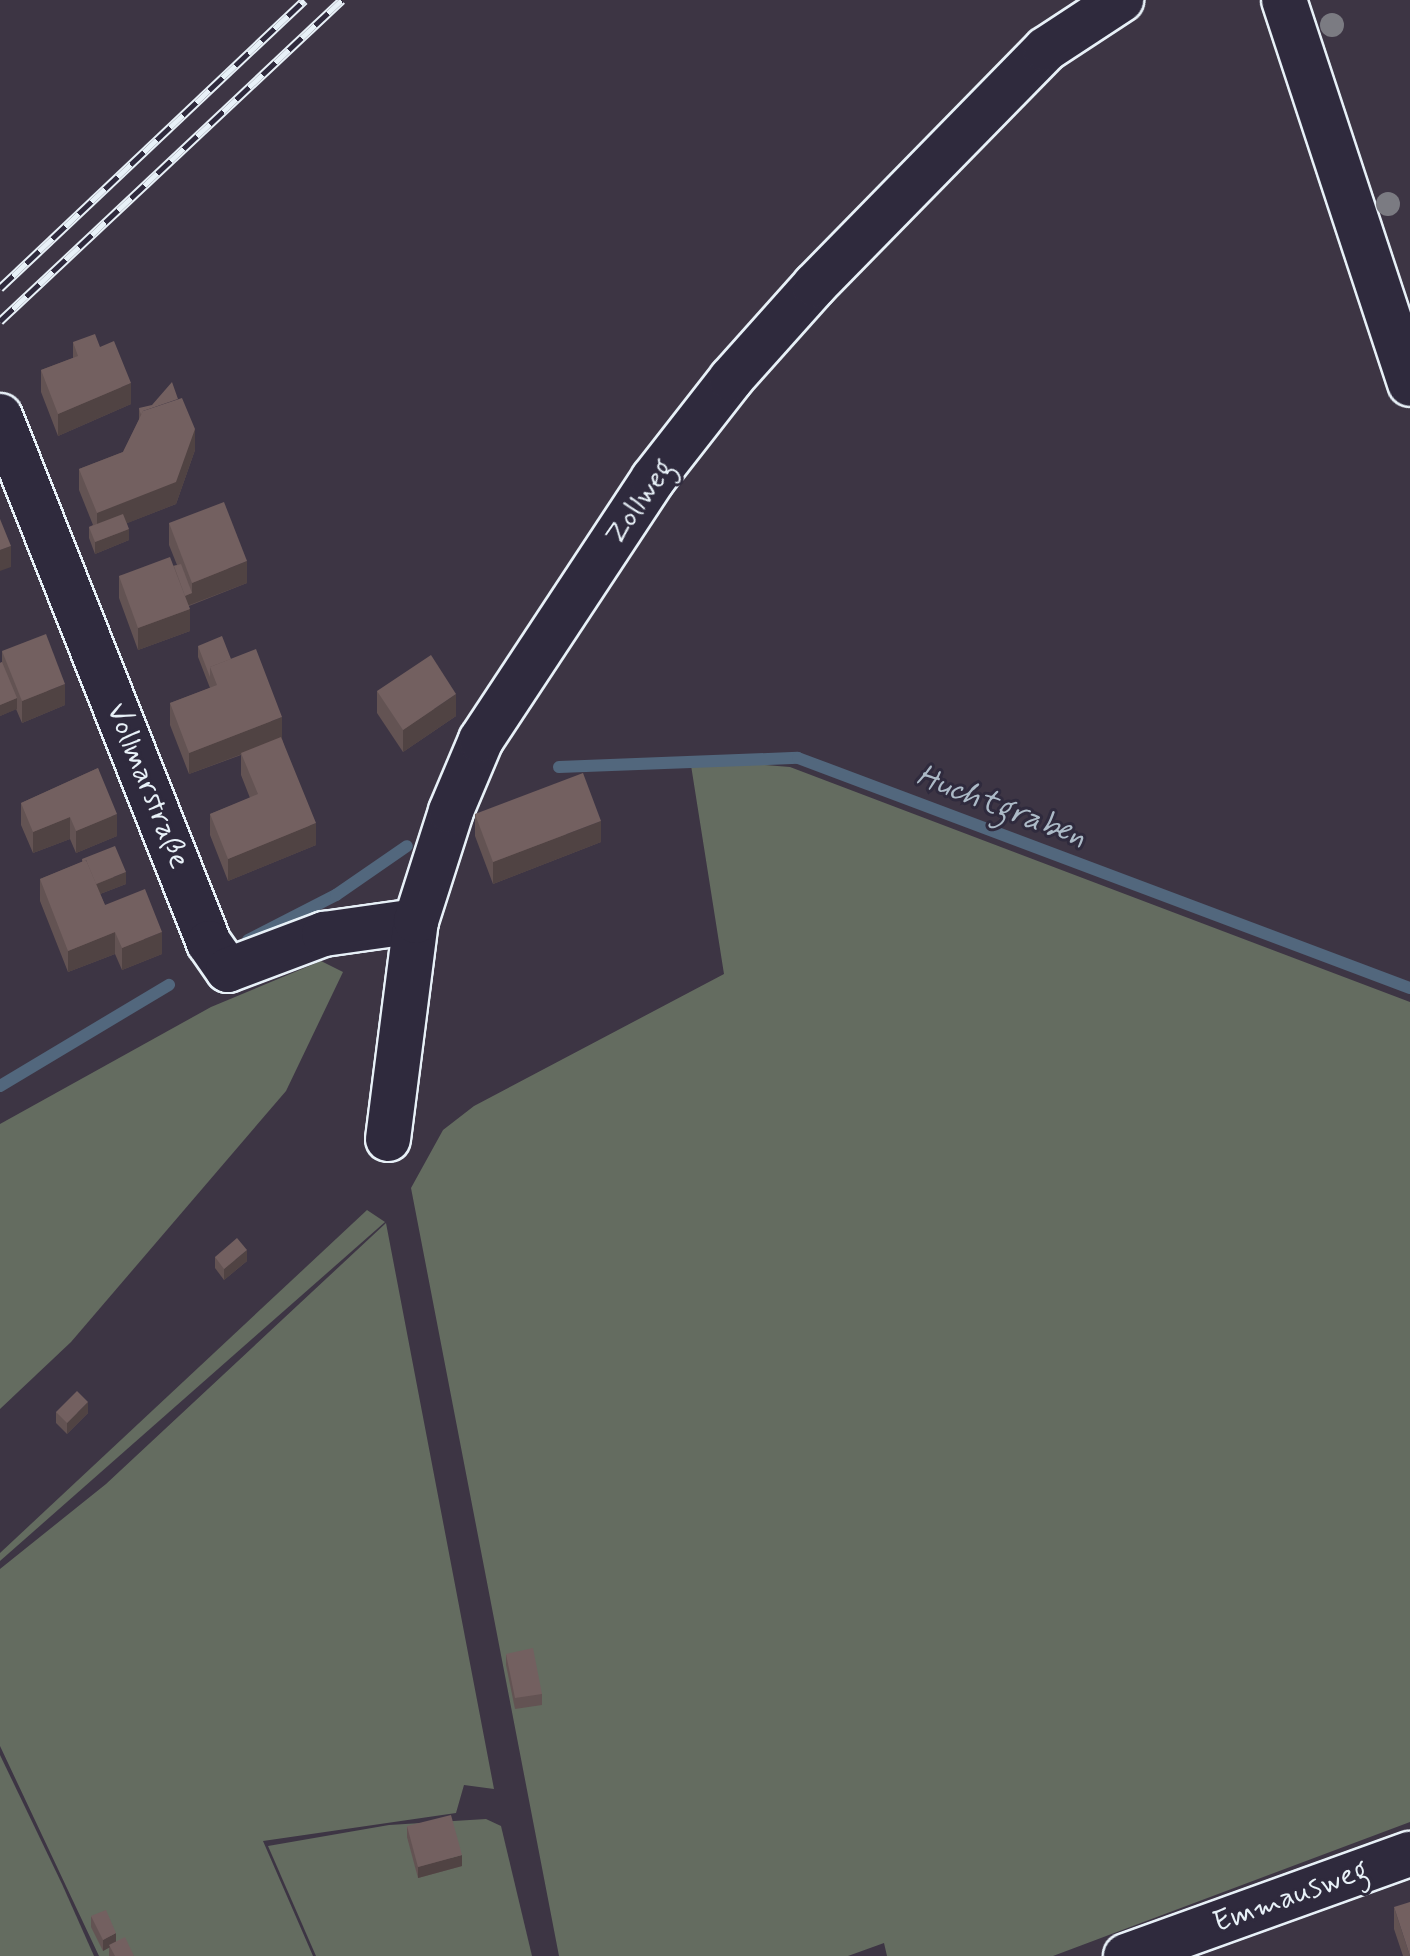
<!DOCTYPE html>
<html>
<head>
<meta charset="utf-8">
<style>
	body { margin:0 }
	#map { position:relative; width:1410px; height:1956px; overflow:hidden; background:#3d3544; font-family:Mynerve,sans-serif }
	div>[style] { position:absolute }
	.green>* { inset:0; background:#646c60 }
	.stream>* { height:12px; margin:-6px; padding:0 6px; transform-origin:6px; border-radius:6px; background:#52677d }
	.roads { filter:drop-shadow(2px 0 #e8f1f8) drop-shadow(-2px 0 #e8f1f8) drop-shadow(0 2px #e8f1f8) drop-shadow(0 -2px #e8f1f8) }
	.minor>* { height:44px; margin:-22px; padding:0 22px; transform-origin:22px; border-radius:22px; background:#2f2a3d }
	.rail>* { height:9px; margin-top:-4.5px; transform-origin:0; background:repeating-linear-gradient(90deg,#2f2a3d 0 18px,#e8f1f8 0 36px); box-sizing:border-box; border-block:2px solid #e8f1f8 }
	.trees>* { width:24px; height:24px; margin:-12px; border-radius:50%; background:#7b7b82 }
	.wall>* { inset:0; background:#635353 }
	.shaded-wall>* { inset:0; background:#504343 }
	.building>* { inset:0; background:#736060 }
	span { translate:-50% -50%; white-space:nowrap; text-align:center; line-height:1.15; -webkit-text-stroke:6px #2f2a3d; paint-order:stroke }
	.street-label { font-size:30px; color:#e8f1f8 }
	.water-label { font-size:32px; color:#acbac7; font-style:italic }
</style>
</head>
<body>
<div id="map">
	<div class="green">
		<i style="clip-path:polygon(690px 759px,790px 767px,1410px 1002px,1410px 1822px,1053px 1956px,887px 1956px,884px 1943px,848px 1956px,559px 1956px,411px 1188px,443px 1130px,474px 1106px,724px 974px)"></i>
		<i style="clip-path:polygon(321px 961px,343px 972px,286px 1091px,71px 1342px,0 1409px,0 1124px,211px 1007px)"></i>
		<i style="clip-path:polygon(367px 1210px,385px 1222px,0 1561px,0 1553px)"></i>
		<i style="clip-path:polygon(386px 1223px,494px 1789px,464px 1785px,456px 1813px,263px 1841px,313px 1956px,99px 1956px,0 1746px,0 1569px,106px 1484px)"></i>
		<i style="clip-path:polygon(0 1755px,62px 1884px,94px 1956px,0 1956px)"></i>
		<i style="clip-path:polygon(486px 1819px,501px 1826px,532px 1956px,316px 1956px,268px 1846px,389px 1825px)"></i>
	</div>
	<div class="stream">
		<i style="left:559px;top:767px;width:239px;rotate:-2.2deg"></i>
		<i style="left:798px;top:758px;width:654px;rotate:20.6deg"></i>
		<i style="left:248px;top:940px;width:99px;rotate:-27.1deg"></i>
		<i style="left:336px;top:895px;width:86px;rotate:-34.6deg"></i>
		<i style="left:0;top:1086px;width:197px;rotate:-30.9deg"></i>
	</div>
	<div class="roads">
		<div class="minor">
			<i style="left:1284px;top:0;width:404px;rotate:71.8deg"></i>
			<i style="left:0;top:416px;width:567px;rotate:68.37deg"></i>
			<i style="left:209px;top:943px;width:33px;rotate:55deg"></i>
			<i style="left:228px;top:970px;width:103px;rotate:-20.6deg"></i>
			<i style="left:324px;top:934px;width:93px;rotate:-8deg"></i>
			<i style="left:388px;top:1139px;width:220px;rotate:-82.7deg"></i>
			<i style="left:416px;top:921px;width:115px;rotate:-72.3deg"></i>
			<i style="left:451px;top:811px;width:77px;rotate:-67.1deg"></i>
			<i style="left:481px;top:740px;width:313px;rotate:-56.6deg"></i>
			<i style="left:653px;top:479px;width:127px;rotate:-52deg"></i>
			<i style="left:731px;top:379px;width:126px;rotate:-48.2deg"></i>
			<i style="left:815px;top:285px;width:330px;rotate:-45.6deg"></i>
			<i style="left:1046px;top:49px;width:90px;rotate:-33.2deg"></i>
			<i style="left:1126px;top:1956px;width:302px;rotate:-19.8deg"></i>
		</div>
	</div>
	<div class="rail">
		<i style="left:0;top:288px;width:419px;rotate:-43.4deg"></i>
		<i style="left:0;top:321px;width:469px;rotate:-43.2deg"></i>
	</div>
	<div class="trees">
		<i style="left:1332px;top:25px"></i>
		<i style="left:1388px;top:204px"></i>
	</div>
	<div class="wall">
		<i style="clip-path:polygon(73px 342px,100px 347px,131px 404px,58px 436px,41px 392px,41px 370px,73px 358px)"></i>
		<i style="clip-path:polygon(139px 408px,195px 450px,176px 504px,127px 523px,129px 540px,95px 554px,89px 538px,89px 527px,93px 525px,79px 490px,79px 469px,123px 452px,139px 420px)"></i>
		<i style="clip-path:polygon(169px 523px,247px 583px,189px 606px,190px 631px,138px 650px,119px 598px,119px 576px,177px 565px,169px 545px)"></i>
		<i style="clip-path:polygon(198px 646px,231px 659px,282px 739px,316px 845px,228px 881px,210px 835px,210px 814px,250px 798px,241px 775px,241px 755px,189px 774px,170px 725px,170px 703px,210px 688px,198px 657px)"></i>
		<i style="clip-path:polygon(2px 651px,65px 705px,22px 723px,16px 709px,0 716px,0 663px,2px 662px)"></i>
		<i style="clip-path:polygon(377px 691px,456px 716px,403px 752px,377px 713px)"></i>
		<i style="clip-path:polygon(98px 768px,117px 836px,76px 853px,70px 839px,33px 853px,21px 825px,21px 803px)"></i>
		<i style="clip-path:polygon(475px 814px,601px 842px,493px 884px,475px 836px)"></i>
		<i style="clip-path:polygon(82px 859px,126px 884px,100px 894px,105px 905px,162px 954px,122px 970px,115px 954px,68px 972px,40px 901px,40px 879px,82px 862px)"></i>
		<i style="clip-path:polygon(215px 1257px,247px 1261px,224px 1280px,215px 1268px)"></i>
		<i style="clip-path:polygon(56px 1412px,88px 1413px,67px 1434px,56px 1423px)"></i>
		<i style="clip-path:polygon(506px 1654px,542px 1694px,542px 1705px,515px 1709px,506px 1665px)"></i>
		<i style="clip-path:polygon(407px 1826px,462px 1866px,418px 1878px,407px 1837px)"></i>
		<i style="clip-path:polygon(1394px 1907px,1410px 1956px,1403px 1956px,1394px 1929px)"></i>
		<i style="clip-path:polygon(91px 1916px,116px 1942px,134px 1956px,109px 1956px,109px 1947px,103px 1951px,91px 1927px)"></i>
	</div>
	<div class="shaded-wall">
		<i style="clip-path:polygon(131px 383px,131px 404px,58px 436px,58px 414px)"></i>
		<i style="clip-path:polygon(195px 429px,195px 450px,176px 504px,97px 535px,97px 513px)"></i>
		<i style="clip-path:polygon(129px 529px,129px 540px,95px 554px,95px 542px)"></i>
		<i style="clip-path:polygon(11px 546px,11px 567px,0 571px,0 550px)"></i>
		<i style="clip-path:polygon(247px 561px,247px 583px,192px 604px,192px 583px)"></i>
		<i style="clip-path:polygon(192px 593px,192px 604px,181px 608px,181px 597px)"></i>
		<i style="clip-path:polygon(190px 609px,190px 631px,138px 650px,138px 628px)"></i>
		<i style="clip-path:polygon(65px 684px,65px 705px,22px 723px,22px 701px)"></i>
		<i style="clip-path:polygon(456px 694px,456px 716px,403px 752px,403px 730px)"></i>
		<i style="clip-path:polygon(17px 698px,17px 709px,0 716px,0 705px)"></i>
		<i style="clip-path:polygon(282px 717px,282px 739px,189px 774px,189px 753px)"></i>
		<i style="clip-path:polygon(117px 814px,117px 836px,76px 853px,76px 831px)"></i>
		<i style="clip-path:polygon(70px 817px,70px 839px,33px 853px,33px 832px)"></i>
		<i style="clip-path:polygon(601px 821px,601px 842px,493px 884px,493px 862px)"></i>
		<i style="clip-path:polygon(316px 823px,316px 845px,228px 881px,228px 859px)"></i>
		<i style="clip-path:polygon(126px 872px,126px 884px,92px 897px,92px 886px)"></i>
		<i style="clip-path:polygon(115px 932px,115px 954px,68px 972px,68px 951px)"></i>
		<i style="clip-path:polygon(162px 932px,162px 954px,122px 970px,122px 948px)"></i>
		<i style="clip-path:polygon(247px 1250px,247px 1261px,224px 1280px,224px 1269px)"></i>
		<i style="clip-path:polygon(88px 1402px,88px 1413px,67px 1434px,67px 1423px)"></i>
		<i style="clip-path:polygon(462px 1855px,462px 1866px,418px 1878px,418px 1867px)"></i>
		<i style="clip-path:polygon(116px 1933px,116px 1944px,103px 1951px,103px 1940px)"></i>
	</div>
	<div class="building">
		<i style="clip-path:polygon(95px 334px,100px 347px,114px 341px,131px 383px,58px 414px,41px 370px,78px 356px,73px 342px)"></i>
		<i style="clip-path:polygon(172px 382px,178px 399px,143px 411px,141px 415px,139px 408px,152px 405px)"></i>
		<i style="clip-path:polygon(182px 398px,195px 429px,176px 482px,97px 513px,79px 469px,123px 452px,143px 411px)"></i>
		<i style="clip-path:polygon(224px 502px,247px 561px,192px 583px,169px 523px)"></i>
		<i style="clip-path:polygon(123px 514px,129px 529px,95px 542px,89px 527px)"></i>
		<i style="clip-path:polygon(0 519px,11px 546px,0 550px)"></i>
		<i style="clip-path:polygon(170px 557px,190px 609px,138px 628px,119px 576px)"></i>
		<i style="clip-path:polygon(181px 564px,192px 593px,185px 596px,174px 566px)"></i>
		<i style="clip-path:polygon(46px 634px,65px 684px,22px 701px,2px 651px)"></i>
		<i style="clip-path:polygon(222px 636px,231px 659px,210px 667px,210px 677px,198px 646px)"></i>
		<i style="clip-path:polygon(256px 649px,282px 717px,189px 753px,170px 703px,217px 685px,210px 667px)"></i>
		<i style="clip-path:polygon(431px 655px,456px 694px,403px 730px,377px 691px)"></i>
		<i style="clip-path:polygon(2px 662px,17px 698px,0 705px,0 663px)"></i>
		<i style="clip-path:polygon(281px 737px,316px 823px,228px 859px,210px 814px,258px 794px,241px 753px)"></i>
		<i style="clip-path:polygon(98px 768px,117px 814px,76px 831px,70px 817px,33px 832px,21px 803px)"></i>
		<i style="clip-path:polygon(583px 773px,601px 821px,493px 862px,475px 814px)"></i>
		<i style="clip-path:polygon(115px 846px,126px 872px,96px 884px,86px 860px,83px 862px,82px 859px)"></i>
		<i style="clip-path:polygon(86px 860px,105px 905px,145px 889px,162px 932px,122px 948px,115px 932px,68px 951px,40px 879px)"></i>
		<i style="clip-path:polygon(237px 1238px,247px 1250px,224px 1269px,215px 1257px)"></i>
		<i style="clip-path:polygon(77px 1391px,88px 1402px,67px 1423px,56px 1412px)"></i>
		<i style="clip-path:polygon(533px 1648px,542px 1694px,515px 1698px,506px 1654px)"></i>
		<i style="clip-path:polygon(451px 1815px,462px 1855px,418px 1867px,407px 1826px)"></i>
		<i style="clip-path:polygon(1410px 1902px,1410px 1956px,1394px 1907px)"></i>
		<i style="clip-path:polygon(106px 1910px,116px 1933px,103px 1940px,91px 1916px)"></i>
		<i style="clip-path:polygon(125px 1937px,134px 1956px,115px 1956px,109px 1945px)"></i>
	</div>
	<div class="street-label">
		<span style="left:640px;top:502px;rotate:-55deg">Zollweg</span>
		<span style="left:147px;top:786px;rotate:68deg">Vollmarstraße</span>
		<span style="left:1291px;top:1897px;rotate:-20deg">Emmausweg</span>
	</div>
	<div class="water-label">
		<span style="left:1001px;top:807px;rotate:21deg">Huchtgraben</span>
	</div>
</div>
</body>
</html>
